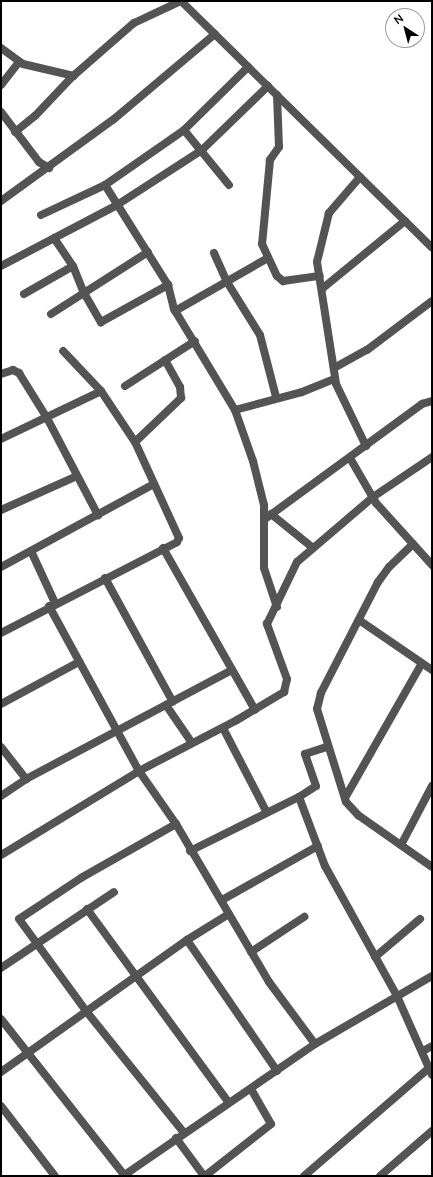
<!DOCTYPE html>
<html>
<head>
<meta charset="utf-8">
<style>
	body { margin:0 }
	#map { position:relative; width:433px; height:1177px; overflow:hidden; background:#fff; font-family:Mulish,sans-serif }
	div>[style] { position:absolute }
	.minor>* { height:8px; margin:-4px; padding:0 4px; transform-origin:4px; border-radius:4px; background:#545454 }
	.tertiary>* { height:8px; margin:-4px; padding:0 4px; transform-origin:4px; border-radius:4px; background:#545454 }
	span { translate:-50% -50%; white-space:nowrap; text-align:center; line-height:1.15; -webkit-text-stroke:4px #fff; paint-order:stroke }
	.frame { position:absolute; inset:0; border:2px solid #000; pointer-events:none }
	.north { position:absolute; left:385px; top:8px; width:40px; height:40px; box-sizing:border-box; background:#fff; border:1px solid #999; border-radius:50%; rotate:324deg; font-size:11px; font-weight:700; line-height:16px; text-align:center; color:#000 }
	.north::after { content:''; display:block; margin:auto; width:14px; height:18px; background:#000; clip-path:polygon(50% 0,100% 100%,50% 72%,0 100%) }
</style>
</head>
<body>
<div id="map">
	<div class="minor">
		<i style="left:1px;top:48px;width:27px;rotate:36deg"></i>
		<i style="left:23px;top:64px;width:52px;rotate:13.2deg"></i>
		<i style="left:1px;top:85px;width:29px;rotate:-52deg"></i>
		<i style="left:277px;top:95px;width:52px;rotate:87.8deg"></i>
		<i style="left:279px;top:147px;width:16px;rotate:125deg"></i>
		<i style="left:270px;top:160px;width:84px;rotate:95.4deg"></i>
		<i style="left:262px;top:244px;width:35px;rotate:65deg"></i>
		<i style="left:277px;top:276px;width:8px;rotate:40deg"></i>
		<i style="left:283px;top:281px;width:37px;rotate:-8deg"></i>
		<i style="left:1px;top:112px;width:63px;rotate:52.8deg"></i>
		<i style="left:39px;top:162px;width:12px;rotate:31deg"></i>
		<i style="left:184px;top:130px;width:71px;rotate:50.7deg"></i>
		<i style="left:15px;top:132px;width:26px;rotate:-39deg"></i>
		<i style="left:35px;top:116px;width:54px;rotate:-46.5deg"></i>
		<i style="left:72px;top:77px;width:82px;rotate:-41.1deg"></i>
		<i style="left:134px;top:23px;width:52px;rotate:-25.1deg"></i>
		<i style="left:360px;top:177px;width:48px;rotate:130.7deg"></i>
		<i style="left:329px;top:213px;width:50px;rotate:103.8deg"></i>
		<i style="left:317px;top:262px;width:123px;rotate:81.1deg"></i>
		<i style="left:336px;top:384px;width:69px;rotate:64.2deg"></i>
		<i style="left:105px;top:185px;width:118px;rotate:57.8deg"></i>
		<i style="left:168px;top:285px;width:25px;rotate:76deg"></i>
		<i style="left:174px;top:309px;width:118px;rotate:58.9deg"></i>
		<i style="left:235px;top:410px;width:54px;rotate:70.6deg"></i>
		<i style="left:253px;top:461px;width:45px;rotate:76deg"></i>
		<i style="left:264px;top:505px;width:63px;rotate:90deg"></i>
		<i style="left:264px;top:568px;width:41px;rotate:71.6deg"></i>
		<i style="left:41px;top:215px;width:71px;rotate:-25.1deg"></i>
		<i style="left:105px;top:185px;width:96px;rotate:-34.8deg"></i>
		<i style="left:184px;top:130px;width:90px;rotate:-44.5deg"></i>
		<i style="left:54px;top:238px;width:34px;rotate:56deg"></i>
		<i style="left:73px;top:266px;width:29px;rotate:68deg"></i>
		<i style="left:84px;top:293px;width:34px;rotate:60deg"></i>
		<i style="left:101px;top:322px;width:77px;rotate:-28.9deg"></i>
		<i style="left:214px;top:253px;width:32px;rotate:66deg"></i>
		<i style="left:227px;top:282px;width:62px;rotate:58.1deg"></i>
		<i style="left:260px;top:335px;width:64px;rotate:75.5deg"></i>
		<i style="left:1px;top:266px;width:131px;rotate:-27.7deg"></i>
		<i style="left:117px;top:205px;width:101px;rotate:-32.9deg"></i>
		<i style="left:202px;top:150px;width:92px;rotate:-44.1deg"></i>
		<i style="left:323px;top:288px;width:106px;rotate:-39.3deg"></i>
		<i style="left:24px;top:294px;width:56px;rotate:-29.7deg"></i>
		<i style="left:175px;top:311px;width:107px;rotate:-29.7deg"></i>
		<i style="left:51px;top:314px;width:115px;rotate:-32.6deg"></i>
		<i style="left:334px;top:368px;width:38px;rotate:-29deg"></i>
		<i style="left:367px;top:350px;width:81px;rotate:-37deg"></i>
		<i style="left:1px;top:374px;width:13px;rotate:-18deg"></i>
		<i style="left:13px;top:370px;width:7px;rotate:27deg"></i>
		<i style="left:19px;top:373px;width:53px;rotate:58.1deg"></i>
		<i style="left:47px;top:418px;width:110px;rotate:62.3deg"></i>
		<i style="left:125px;top:386px;width:83px;rotate:-32.7deg"></i>
		<i style="left:235px;top:410px;width:69px;rotate:-15deg"></i>
		<i style="left:302px;top:392px;width:35px;rotate:-22deg"></i>
		<i style="left:1px;top:439px;width:111px;rotate:-25.6deg"></i>
		<i style="left:135px;top:442px;width:64px;rotate:-43.7deg"></i>
		<i style="left:181px;top:398px;width:11px;rotate:-95deg"></i>
		<i style="left:180px;top:387px;width:31px;rotate:-119deg"></i>
		<i style="left:350px;top:458px;width:52px;rotate:60deg"></i>
		<i style="left:376px;top:503px;width:84px;rotate:47.9deg"></i>
		<i style="left:1px;top:510px;width:83px;rotate:-24.1deg"></i>
		<i style="left:271px;top:514px;width:54px;rotate:39deg"></i>
		<i style="left:265px;top:519px;width:195px;rotate:-36.2deg"></i>
		<i style="left:422px;top:404px;width:10px;rotate:-17deg"></i>
		<i style="left:413px;top:544px;width:33px;rotate:136deg"></i>
		<i style="left:389px;top:567px;width:19px;rotate:126deg"></i>
		<i style="left:378px;top:582px;width:125px;rotate:117.2deg"></i>
		<i style="left:321px;top:693px;width:16px;rotate:104deg"></i>
		<i style="left:317px;top:709px;width:97px;rotate:72.7deg"></i>
		<i style="left:346px;top:802px;width:18px;rotate:47deg"></i>
		<i style="left:358px;top:815px;width:90px;rotate:35.1deg"></i>
		<i style="left:163px;top:548px;width:186px;rotate:60.4deg"></i>
		<i style="left:31px;top:551px;width:57px;rotate:65.2deg"></i>
		<i style="left:1px;top:567px;width:174px;rotate:-28.5deg"></i>
		<i style="left:105px;top:578px;width:141px;rotate:61.3deg"></i>
		<i style="left:49px;top:606px;width:188px;rotate:61.4deg"></i>
		<i style="left:139px;top:771px;width:65px;rotate:55.1deg"></i>
		<i style="left:176px;top:824px;width:183px;rotate:59.5deg"></i>
		<i style="left:269px;top:982px;width:77px;rotate:53.4deg"></i>
		<i style="left:315px;top:1044px;width:233px;rotate:145.5deg"></i>
		<i style="left:359px;top:620px;width:88px;rotate:34.4deg"></i>
		<i style="left:1px;top:633px;width:198px;rotate:-27.3deg"></i>
		<i style="left:177px;top:542px;width:4px;rotate:-63deg"></i>
		<i style="left:179px;top:538px;width:106px;rotate:-114.6deg"></i>
		<i style="left:135px;top:442px;width:61px;rotate:-123.7deg"></i>
		<i style="left:101px;top:391px;width:55px;rotate:-133.5deg"></i>
		<i style="left:1px;top:704px;width:89px;rotate:-28.3deg"></i>
		<i style="left:166px;top:705px;width:46px;rotate:55.6deg"></i>
		<i style="left:223px;top:728px;width:93px;rotate:62.6deg"></i>
		<i style="left:1px;top:747px;width:41px;rotate:52deg"></i>
		<i style="left:1px;top:796px;width:30px;rotate:-34deg"></i>
		<i style="left:26px;top:779px;width:233px;rotate:-27.9deg"></i>
		<i style="left:299px;top:797px;width:20px;rotate:-33deg"></i>
		<i style="left:316px;top:786px;width:34px;rotate:-109deg"></i>
		<i style="left:305px;top:754px;width:23px;rotate:-18deg"></i>
		<i style="left:345px;top:798px;width:155px;rotate:-60.3deg"></i>
		<i style="left:176px;top:824px;width:109px;rotate:150.4deg"></i>
		<i style="left:81px;top:878px;width:74px;rotate:146.5deg"></i>
		<i style="left:19px;top:919px;width:114px;rotate:53.9deg"></i>
		<i style="left:86px;top:1011px;width:156px;rotate:51.2deg"></i>
		<i style="left:401px;top:845px;width:67px;rotate:-62.3deg"></i>
		<i style="left:190px;top:851px;width:122px;rotate:-26.4deg"></i>
		<i style="left:299px;top:797px;width:74px;rotate:69.4deg"></i>
		<i style="left:325px;top:866px;width:149px;rotate:61deg"></i>
		<i style="left:397px;top:996px;width:86px;rotate:66.1deg"></i>
		<i style="left:1px;top:855px;width:162px;rotate:-31.3deg"></i>
		<i style="left:139px;top:771px;width:110px;rotate:-27.5deg"></i>
		<i style="left:237px;top:720px;width:55px;rotate:-30.8deg"></i>
		<i style="left:284px;top:692px;width:13px;rotate:-77deg"></i>
		<i style="left:287px;top:679px;width:59px;rotate:-110deg"></i>
		<i style="left:267px;top:624px;width:69px;rotate:-64.2deg"></i>
		<i style="left:297px;top:562px;width:100px;rotate:-40.5deg"></i>
		<i style="left:373px;top:497px;width:71px;rotate:-34.1deg"></i>
		<i style="left:222px;top:900px;width:110px;rotate:-29.4deg"></i>
		<i style="left:87px;top:909px;width:240px;rotate:53.8deg"></i>
		<i style="left:187px;top:940px;width:159px;rotate:55.5deg"></i>
		<i style="left:251px;top:952px;width:64px;rotate:-33.4deg"></i>
		<i style="left:375px;top:957px;width:59px;rotate:-40.2deg"></i>
		<i style="left:1px;top:968px;width:136px;rotate:-33.9deg"></i>
		<i style="left:1px;top:1019px;width:200px;rotate:51.7deg"></i>
		<i style="left:315px;top:1044px;width:135px;rotate:-30.2deg"></i>
		<i style="left:423px;top:1051px;width:10px;rotate:-29deg"></i>
		<i style="left:1px;top:1072px;width:228px;rotate:-35.4deg"></i>
		<i style="left:187px;top:940px;width:49px;rotate:-31.8deg"></i>
		<i style="left:1px;top:1106px;width:88px;rotate:52.4deg"></i>
		<i style="left:176px;top:1138px;width:47px;rotate:53.6deg"></i>
		<i style="left:205px;top:1176px;width:84px;rotate:-38.2deg"></i>
		<i style="left:271px;top:1124px;width:40px;rotate:-119.7deg"></i>
		<i style="left:304px;top:1176px;width:164px;rotate:-40.8deg"></i>
		<i style="left:380px;top:1176px;width:69px;rotate:-40.9deg"></i>
	</div>
	<div class="tertiary">
		<i style="left:181px;top:1px;width:352px;rotate:44.5deg"></i>
		<i style="left:1px;top:201px;width:140px;rotate:-36deg"></i>
		<i style="left:114px;top:119px;width:132px;rotate:-40.1deg"></i>
	</div>
	<div class="frame"></div>
	<div class="north">N</div>
</div>
</body>
</html>
